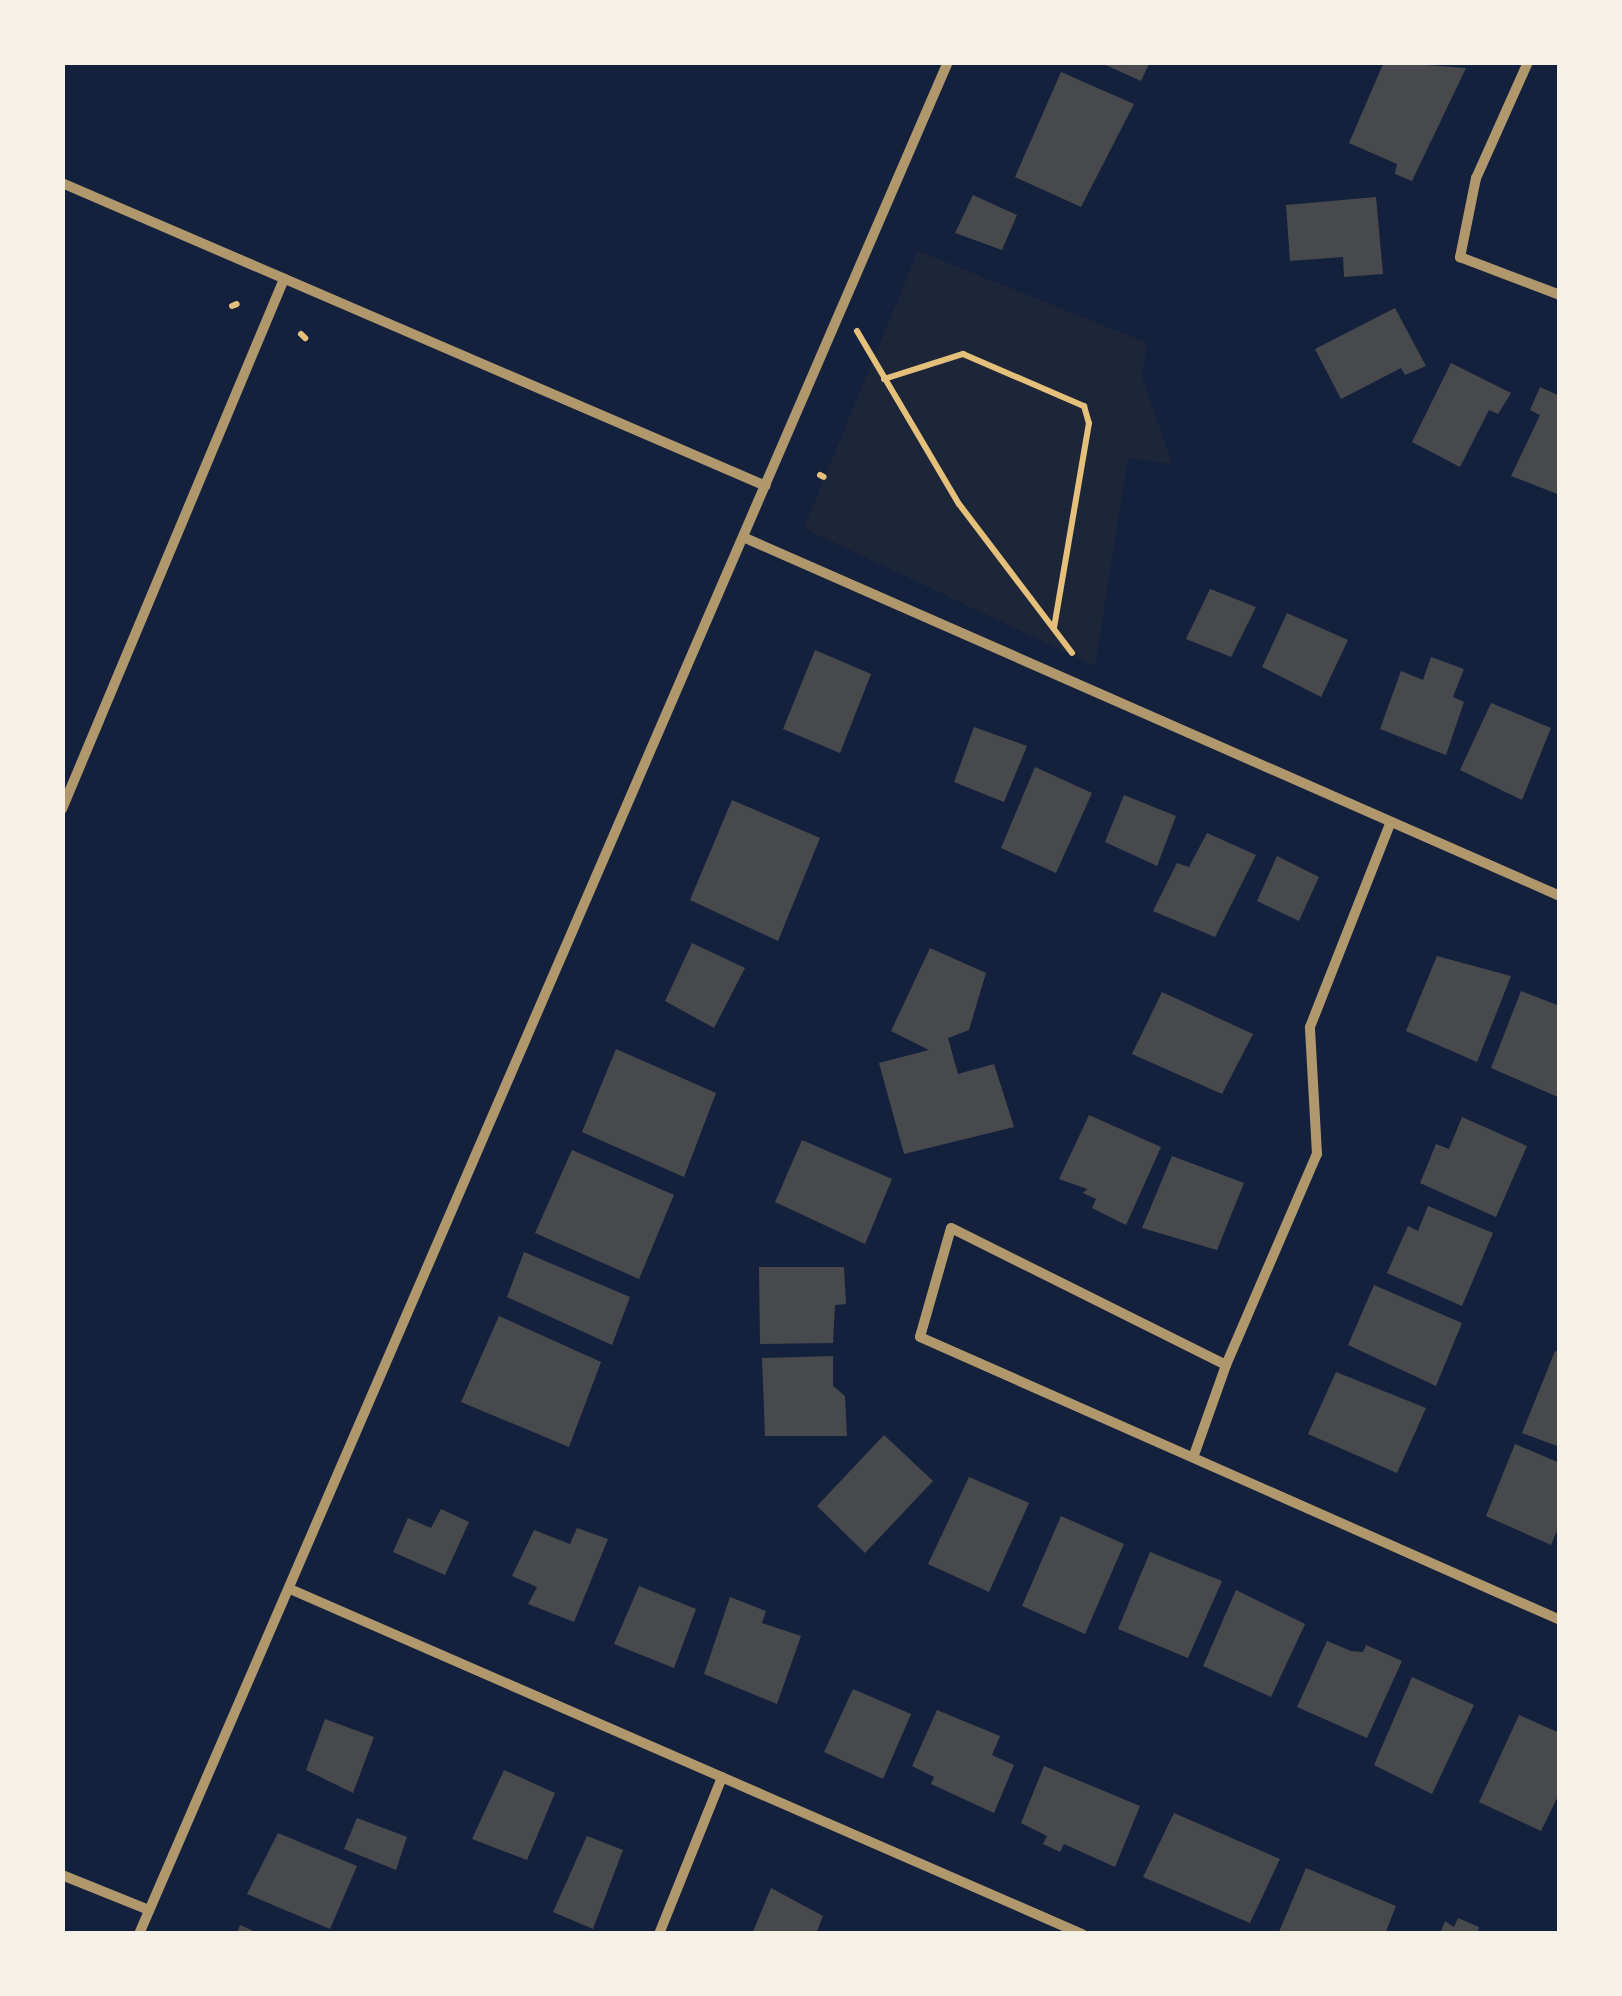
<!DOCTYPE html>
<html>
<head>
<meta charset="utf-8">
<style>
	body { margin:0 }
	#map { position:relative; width:1622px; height:1996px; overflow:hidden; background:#14213d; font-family:"Space Grotesk",sans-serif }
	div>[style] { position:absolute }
	.green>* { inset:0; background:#1d2539 }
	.building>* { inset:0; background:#48494c }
	.path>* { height:6px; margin:-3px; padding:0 3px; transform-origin:3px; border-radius:3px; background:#e5c07b }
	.minor>* { height:10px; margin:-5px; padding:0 5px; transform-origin:5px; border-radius:5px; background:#b1986c }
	span { translate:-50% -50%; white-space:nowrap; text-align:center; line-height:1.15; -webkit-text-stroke:8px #f6f1e7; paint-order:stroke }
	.frame { position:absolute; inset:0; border:65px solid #f6f1e7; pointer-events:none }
</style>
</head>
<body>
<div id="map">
	<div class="green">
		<i style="clip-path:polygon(918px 251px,1147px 343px,1142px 377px,1172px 464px,1128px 458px,1095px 666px,804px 528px)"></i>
	</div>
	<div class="building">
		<i style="clip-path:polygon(1099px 62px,1150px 62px,1141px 81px)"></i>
		<i style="clip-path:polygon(1384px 62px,1466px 68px,1412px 181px,1395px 174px,1397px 164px,1349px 143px)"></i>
		<i style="clip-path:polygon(1061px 72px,1134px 104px,1081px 207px,1015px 177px)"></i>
		<i style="clip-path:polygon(973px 195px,1017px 215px,1002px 250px,955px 233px)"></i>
		<i style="clip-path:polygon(1376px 197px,1383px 274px,1344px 277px,1343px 257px,1290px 261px,1286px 205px)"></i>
		<i style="clip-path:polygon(1395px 308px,1426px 366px,1405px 375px,1401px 368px,1341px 399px,1315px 349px)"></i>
		<i style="clip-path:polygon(1451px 363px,1511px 393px,1498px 414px,1489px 410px,1460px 467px,1412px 442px)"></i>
		<i style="clip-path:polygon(1540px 387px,1560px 396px,1560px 495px,1511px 476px,1540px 415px,1530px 410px)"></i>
		<i style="clip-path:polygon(1210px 589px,1256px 607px,1231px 657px,1186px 639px)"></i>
		<i style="clip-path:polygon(1287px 613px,1348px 640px,1321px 697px,1262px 667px)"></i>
		<i style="clip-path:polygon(815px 650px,871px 674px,840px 753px,783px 729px)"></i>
		<i style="clip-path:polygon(1431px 657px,1464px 669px,1453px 697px,1464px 702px,1446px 755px,1380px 729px,1401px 671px,1423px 680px)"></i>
		<i style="clip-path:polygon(1491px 703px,1551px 728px,1522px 800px,1460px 770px)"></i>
		<i style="clip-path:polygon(974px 727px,1027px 746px,1004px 802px,954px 782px)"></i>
		<i style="clip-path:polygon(1035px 767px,1092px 793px,1056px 873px,1001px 848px)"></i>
		<i style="clip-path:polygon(1124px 795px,1176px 816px,1157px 866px,1105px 842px)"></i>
		<i style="clip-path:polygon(732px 800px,820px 838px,778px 941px,690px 900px)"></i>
		<i style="clip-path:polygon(1207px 833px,1256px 855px,1215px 937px,1153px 911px,1177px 863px,1189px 867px)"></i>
		<i style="clip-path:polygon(1277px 856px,1319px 877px,1299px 921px,1257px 901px)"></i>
		<i style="clip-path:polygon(692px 943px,745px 968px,714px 1028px,665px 1001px)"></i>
		<i style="clip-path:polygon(930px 948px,986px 973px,969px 1030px,948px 1038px,958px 1074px,994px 1064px,1014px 1127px,904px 1154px,879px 1063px,929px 1050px,891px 1031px)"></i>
		<i style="clip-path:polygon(1437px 956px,1511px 976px,1477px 1062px,1406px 1031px)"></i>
		<i style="clip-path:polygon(1521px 991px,1560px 1006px,1560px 1098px,1491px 1068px)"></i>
		<i style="clip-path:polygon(1162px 992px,1253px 1034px,1222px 1094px,1132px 1054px)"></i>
		<i style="clip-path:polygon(616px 1049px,716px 1093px,684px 1177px,582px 1132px)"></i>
		<i style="clip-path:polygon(1089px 1115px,1161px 1147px,1126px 1225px,1092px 1208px,1096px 1199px,1083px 1193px,1087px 1189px,1059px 1179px)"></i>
		<i style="clip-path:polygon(1462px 1117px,1527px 1146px,1496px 1217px,1420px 1183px,1436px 1144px,1449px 1149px)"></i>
		<i style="clip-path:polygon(802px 1140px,892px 1179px,865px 1244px,775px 1202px)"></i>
		<i style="clip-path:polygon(572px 1150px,674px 1195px,639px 1279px,535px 1233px)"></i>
		<i style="clip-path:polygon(1172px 1156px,1244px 1183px,1217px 1250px,1142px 1228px)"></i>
		<i style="clip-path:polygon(1428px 1206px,1493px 1233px,1462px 1306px,1387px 1273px,1408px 1226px,1418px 1231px)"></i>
		<i style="clip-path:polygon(524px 1252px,630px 1297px,612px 1345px,507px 1297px)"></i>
		<i style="clip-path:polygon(759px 1267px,844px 1267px,846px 1304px,835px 1305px,833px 1343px,760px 1344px)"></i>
		<i style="clip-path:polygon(1374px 1285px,1462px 1323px,1436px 1386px,1348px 1345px)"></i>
		<i style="clip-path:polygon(499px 1316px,601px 1362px,569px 1447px,461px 1402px)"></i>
		<i style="clip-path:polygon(1555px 1351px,1560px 1353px,1560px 1447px,1522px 1433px)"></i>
		<i style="clip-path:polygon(833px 1356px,833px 1386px,845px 1396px,847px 1436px,765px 1436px,762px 1358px)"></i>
		<i style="clip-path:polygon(1336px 1372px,1426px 1408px,1397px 1473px,1308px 1434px)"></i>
		<i style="clip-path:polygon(884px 1435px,933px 1481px,865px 1553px,817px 1506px)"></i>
		<i style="clip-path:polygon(1515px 1444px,1560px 1463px,1560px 1523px,1551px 1545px,1486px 1516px)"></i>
		<i style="clip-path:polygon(969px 1477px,1029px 1503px,989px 1592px,928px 1564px)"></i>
		<i style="clip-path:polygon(441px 1509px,469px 1522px,445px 1575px,393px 1552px,408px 1518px,431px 1528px)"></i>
		<i style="clip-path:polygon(1061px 1516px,1124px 1544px,1085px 1634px,1022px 1606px)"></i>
		<i style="clip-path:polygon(577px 1528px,608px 1539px,574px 1622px,528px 1604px,537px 1587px,512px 1576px,534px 1530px,570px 1544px)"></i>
		<i style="clip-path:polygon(1150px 1552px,1222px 1581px,1188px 1658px,1118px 1629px)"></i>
		<i style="clip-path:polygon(639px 1586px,696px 1609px,674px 1668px,614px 1644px)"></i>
		<i style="clip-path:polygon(1236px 1590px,1305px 1624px,1271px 1697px,1203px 1666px)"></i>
		<i style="clip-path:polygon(730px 1597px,766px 1611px,762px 1623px,801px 1636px,777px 1704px,704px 1674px)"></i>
		<i style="clip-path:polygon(1327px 1641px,1351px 1651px,1363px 1652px,1366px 1645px,1402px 1661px,1367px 1738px,1297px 1707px)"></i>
		<i style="clip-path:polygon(1412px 1677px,1474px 1705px,1432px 1794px,1374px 1765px)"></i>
		<i style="clip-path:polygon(853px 1689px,911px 1714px,883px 1779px,824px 1752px)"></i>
		<i style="clip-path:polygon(937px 1710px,1000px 1736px,992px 1755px,1014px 1765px,994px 1813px,931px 1784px,934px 1777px,912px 1766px)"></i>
		<i style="clip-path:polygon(1519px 1715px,1560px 1733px,1560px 1792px,1541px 1831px,1479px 1802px)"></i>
		<i style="clip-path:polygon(325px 1719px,374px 1737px,353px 1793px,306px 1770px)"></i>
		<i style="clip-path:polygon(1044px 1766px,1140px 1806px,1115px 1867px,1064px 1844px,1060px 1852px,1043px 1844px,1047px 1836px,1021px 1823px)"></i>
		<i style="clip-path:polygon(504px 1770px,555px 1793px,527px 1860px,472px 1839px)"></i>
		<i style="clip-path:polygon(1174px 1813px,1280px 1859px,1250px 1923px,1143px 1877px)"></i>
		<i style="clip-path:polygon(357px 1818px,407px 1837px,396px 1870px,344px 1849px)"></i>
		<i style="clip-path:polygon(278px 1833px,357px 1866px,330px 1929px,247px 1894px)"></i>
		<i style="clip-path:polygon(587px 1836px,623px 1850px,593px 1929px,553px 1912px)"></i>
		<i style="clip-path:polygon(1306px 1868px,1396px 1906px,1385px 1934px,1278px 1934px)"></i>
		<i style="clip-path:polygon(771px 1888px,823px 1916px,816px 1934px,752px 1934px)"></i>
		<i style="clip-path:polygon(1458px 1918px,1479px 1927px,1477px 1934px,1440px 1934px,1445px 1921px,1454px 1927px)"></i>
		<i style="clip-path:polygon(240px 1925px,260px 1934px,237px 1934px)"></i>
	</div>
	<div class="path">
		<i style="left:232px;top:306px;width:5px;rotate:-22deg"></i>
		<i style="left:857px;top:331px;width:201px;rotate:59.5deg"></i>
		<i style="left:959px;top:504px;width:187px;rotate:52.8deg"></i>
		<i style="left:301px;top:334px;width:6px;rotate:45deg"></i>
		<i style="left:884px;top:379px;width:83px;rotate:-17.6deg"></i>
		<i style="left:963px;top:354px;width:132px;rotate:23.3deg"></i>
		<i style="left:1084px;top:406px;width:18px;rotate:74deg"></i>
		<i style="left:1089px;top:423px;width:208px;rotate:99.7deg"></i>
		<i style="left:820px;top:475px;width:4px;rotate:27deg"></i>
	</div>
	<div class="minor">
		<i style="left:1528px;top:62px;width:127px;rotate:114.1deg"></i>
		<i style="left:1476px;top:178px;width:81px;rotate:101.4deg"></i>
		<i style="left:1460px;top:257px;width:107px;rotate:20.8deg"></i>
		<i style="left:62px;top:183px;width:766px;rotate:23.29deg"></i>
		<i style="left:743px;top:537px;width:892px;rotate:23.72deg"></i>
		<i style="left:62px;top:809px;width:575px;rotate:-67.27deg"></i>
		<i style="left:1226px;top:1365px;width:230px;rotate:-66.7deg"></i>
		<i style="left:1317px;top:1154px;width:127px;rotate:-93.2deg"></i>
		<i style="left:1310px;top:1027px;width:218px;rotate:-68.5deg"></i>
		<i style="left:1194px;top:1455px;width:96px;rotate:-70.4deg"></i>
		<i style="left:1226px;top:1365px;width:307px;rotate:-153.5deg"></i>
		<i style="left:951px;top:1228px;width:113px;rotate:105.9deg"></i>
		<i style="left:920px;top:1337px;width:700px;rotate:23.85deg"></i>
		<i style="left:290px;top:1589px;width:864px;rotate:23.54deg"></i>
		<i style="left:62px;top:1875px;width:94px;rotate:21.9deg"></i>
		<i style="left:139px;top:1934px;width:2039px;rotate:-66.63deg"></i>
		<i style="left:659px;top:1934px;width:169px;rotate:-68.1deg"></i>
	</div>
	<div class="frame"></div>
</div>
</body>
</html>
